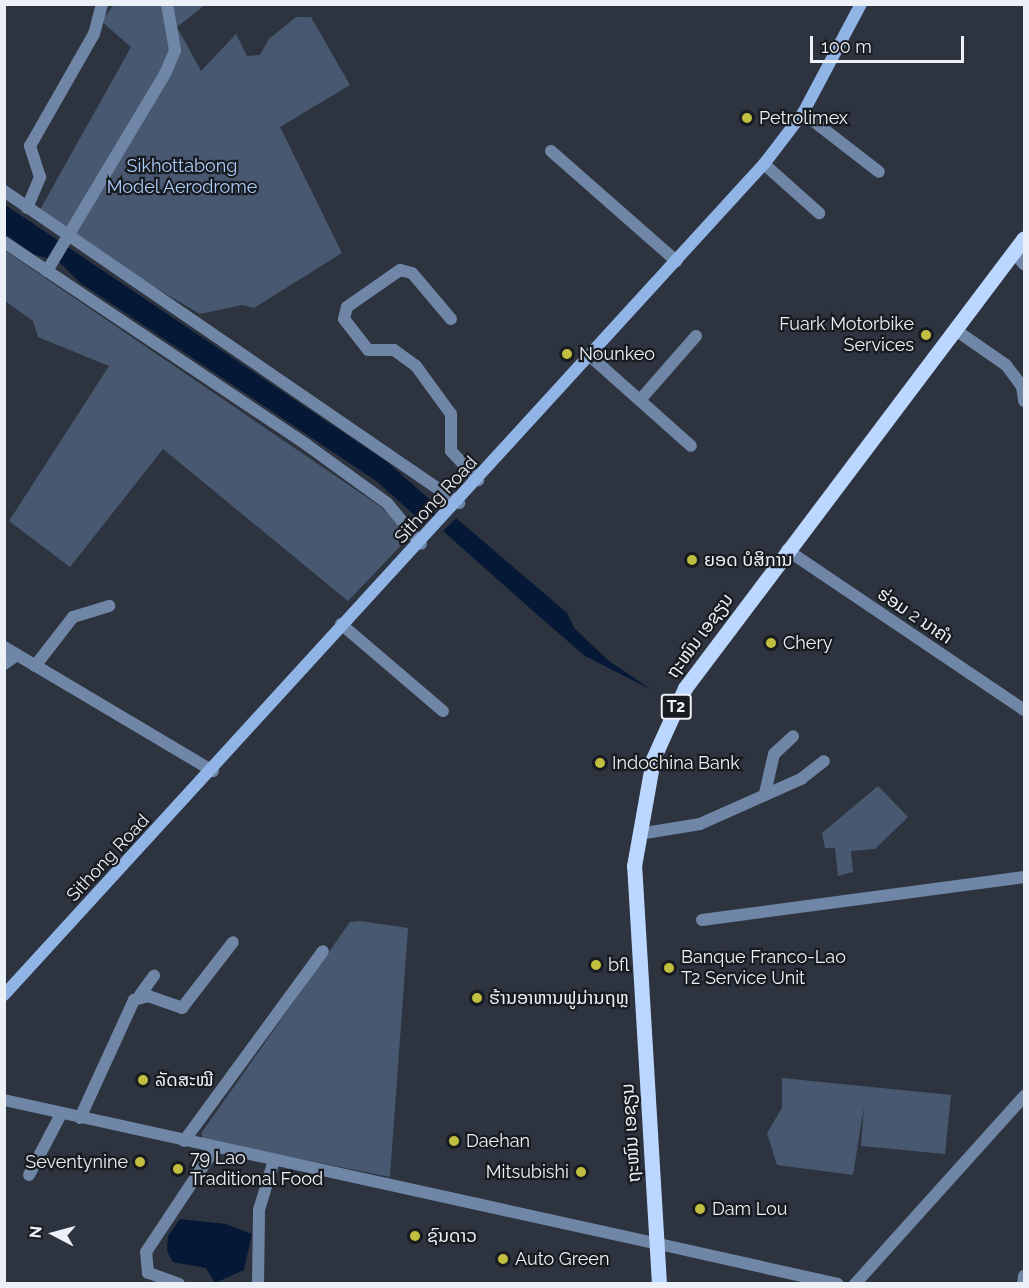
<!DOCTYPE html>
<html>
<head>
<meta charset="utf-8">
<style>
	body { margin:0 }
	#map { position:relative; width:1029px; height:1288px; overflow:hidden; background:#2d343f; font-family:Raleway,"Noto Sans Lao",sans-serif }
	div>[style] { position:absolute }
	.green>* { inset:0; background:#485871 }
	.water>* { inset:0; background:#051835 }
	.stream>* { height:3px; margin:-1.5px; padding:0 1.5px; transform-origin:1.5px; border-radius:1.5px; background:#051835 }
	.minor>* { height:12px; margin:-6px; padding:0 6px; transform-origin:6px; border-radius:6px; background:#7086a6 }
	.tertiary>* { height:12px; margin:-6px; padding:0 6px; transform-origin:6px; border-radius:6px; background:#7086a6 }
	.secondary>* { height:12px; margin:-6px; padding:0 6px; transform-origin:6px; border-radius:6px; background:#91b4e7 }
	.primary>* { height:15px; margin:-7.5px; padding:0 7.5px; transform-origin:7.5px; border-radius:7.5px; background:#bcd7ff }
	.dots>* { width:16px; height:16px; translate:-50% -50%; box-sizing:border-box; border:3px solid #181c20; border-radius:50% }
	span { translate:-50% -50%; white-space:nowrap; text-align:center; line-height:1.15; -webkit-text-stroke:4.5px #181c20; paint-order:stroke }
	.shield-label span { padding:2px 4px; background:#181c20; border:2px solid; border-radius:4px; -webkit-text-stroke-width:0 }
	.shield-label { font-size:16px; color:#ecf0f7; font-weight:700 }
	.poi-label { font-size:18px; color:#ecf0f7 }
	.left { translate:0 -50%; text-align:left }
	.right { translate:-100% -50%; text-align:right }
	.park-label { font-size:18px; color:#acccfb }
	.street-label { font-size:18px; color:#ecf0f7 }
	.frame { position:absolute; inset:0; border:6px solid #ecf0f7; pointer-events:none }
	.north { position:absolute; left:24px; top:1204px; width:60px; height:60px; -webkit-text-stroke:4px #181c20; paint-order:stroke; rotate:276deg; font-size:16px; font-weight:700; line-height:24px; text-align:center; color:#ecf0f7 }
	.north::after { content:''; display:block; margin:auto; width:21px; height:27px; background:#ecf0f7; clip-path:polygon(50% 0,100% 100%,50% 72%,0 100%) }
	.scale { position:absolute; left:810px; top:36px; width:154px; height:27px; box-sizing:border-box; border:3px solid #ecf0f7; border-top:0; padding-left:8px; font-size:18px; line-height:21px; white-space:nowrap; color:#ecf0f7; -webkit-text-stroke:4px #181c20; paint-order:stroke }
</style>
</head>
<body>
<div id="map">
	<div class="green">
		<i style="clip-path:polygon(114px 5px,205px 5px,177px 27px,201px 71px,236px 34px,247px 56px,260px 55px,269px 39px,296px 17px,311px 17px,350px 85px,280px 127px,342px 253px,254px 308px,242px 305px,200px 314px,36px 217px,131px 47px,101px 21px)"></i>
		<i style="clip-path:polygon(4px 250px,381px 507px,410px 536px,348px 601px,163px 449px,70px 567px,9px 521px,109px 366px,38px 337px,33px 321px,5px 301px)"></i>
		<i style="clip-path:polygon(878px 786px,908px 817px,875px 849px,851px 851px,853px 872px,838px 876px,835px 848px,825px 848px,822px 833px)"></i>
		<i style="clip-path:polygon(360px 921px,408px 928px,390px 1177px,202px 1139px,202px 1132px,350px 922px)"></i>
		<i style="clip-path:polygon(782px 1078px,951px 1095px,945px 1154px,861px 1146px,864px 1106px,853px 1175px,777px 1165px,767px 1133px,782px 1108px)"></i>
	</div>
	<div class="water">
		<i style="clip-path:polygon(4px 204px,387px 462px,435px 504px,420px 520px,376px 481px,79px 282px,59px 262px,33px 254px,5px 234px)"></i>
		<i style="clip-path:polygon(456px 518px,567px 613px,575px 629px,609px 661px,652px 690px,585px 656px,549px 625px,443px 531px)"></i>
		<i style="clip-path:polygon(180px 1219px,226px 1224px,252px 1234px,244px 1270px,215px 1283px,206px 1268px,173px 1262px,167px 1251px,168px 1236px)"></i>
	</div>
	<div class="stream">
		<i style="left:425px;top:508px;width:14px;rotate:39deg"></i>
	</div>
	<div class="minor">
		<i style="left:803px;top:113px;width:96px;rotate:37.8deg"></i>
		<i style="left:551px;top:151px;width:167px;rotate:41.3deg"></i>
		<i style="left:764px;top:164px;width:74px;rotate:41.7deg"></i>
		<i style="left:4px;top:191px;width:552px;rotate:34.44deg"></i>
		<i style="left:27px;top:208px;width:34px;rotate:-67deg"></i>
		<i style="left:40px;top:177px;width:33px;rotate:-108deg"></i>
		<i style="left:30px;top:146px;width:129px;rotate:-60.3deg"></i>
		<i style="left:94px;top:34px;width:31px;rotate:-75deg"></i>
		<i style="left:4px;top:242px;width:365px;rotate:33.8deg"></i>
		<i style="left:307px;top:445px;width:99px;rotate:35.9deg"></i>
		<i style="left:387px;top:503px;width:53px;rotate:50.3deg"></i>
		<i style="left:1014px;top:253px;width:15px;rotate:48deg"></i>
		<i style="left:47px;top:271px;width:230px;rotate:-59.1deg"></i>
		<i style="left:165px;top:74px;width:26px;rotate:-67deg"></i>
		<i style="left:175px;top:50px;width:47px;rotate:-99.9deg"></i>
		<i style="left:451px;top:319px;width:60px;rotate:-130.3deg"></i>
		<i style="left:412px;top:273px;width:12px;rotate:-166deg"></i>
		<i style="left:400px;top:270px;width:65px;rotate:145.1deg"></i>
		<i style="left:347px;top:307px;width:12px;rotate:104deg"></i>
		<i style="left:344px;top:319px;width:39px;rotate:52deg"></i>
		<i style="left:368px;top:350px;width:26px"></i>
		<i style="left:394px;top:350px;width:27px;rotate:36deg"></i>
		<i style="left:416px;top:366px;width:59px;rotate:53.9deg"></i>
		<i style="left:451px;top:414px;width:37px;rotate:90deg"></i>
		<i style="left:451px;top:451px;width:40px;rotate:47deg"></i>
		<i style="left:957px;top:331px;width:60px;rotate:34.8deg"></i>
		<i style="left:1006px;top:365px;width:26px;rotate:53deg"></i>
		<i style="left:1022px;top:386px;width:15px;rotate:82deg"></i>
		<i style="left:590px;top:356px;width:135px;rotate:41.7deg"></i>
		<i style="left:640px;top:400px;width:85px;rotate:-48.8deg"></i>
		<i style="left:787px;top:550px;width:286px;rotate:34deg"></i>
		<i style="left:341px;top:624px;width:134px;rotate:40.5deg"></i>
		<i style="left:4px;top:647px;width:243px;rotate:30.7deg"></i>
		<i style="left:4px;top:664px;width:16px;rotate:-35deg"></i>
		<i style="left:35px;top:666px;width:62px;rotate:-52.2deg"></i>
		<i style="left:73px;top:617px;width:38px;rotate:-17deg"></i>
		<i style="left:765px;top:793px;width:40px;rotate:-77deg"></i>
		<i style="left:774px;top:754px;width:26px;rotate:-43deg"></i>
		<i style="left:639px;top:834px;width:62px;rotate:-9.3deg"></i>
		<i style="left:700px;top:824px;width:111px;rotate:-24deg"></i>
		<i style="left:801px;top:779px;width:29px;rotate:-38deg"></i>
		<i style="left:702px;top:920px;width:325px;rotate:-7.6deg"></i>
		<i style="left:140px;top:995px;width:24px;rotate:-54deg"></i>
		<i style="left:80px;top:1118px;width:130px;rotate:-65.4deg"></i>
		<i style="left:134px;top:1000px;width:15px;rotate:-16deg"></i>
		<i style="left:148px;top:996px;width:36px;rotate:19deg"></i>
		<i style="left:182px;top:1008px;width:83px;rotate:-52.3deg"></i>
		<i style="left:184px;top:1141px;width:235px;rotate:-53.8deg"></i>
		<i style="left:29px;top:1175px;width:67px;rotate:-62.3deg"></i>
		<i style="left:659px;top:1244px;width:183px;rotate:12.6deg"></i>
		<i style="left:179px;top:1284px;width:33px;rotate:-160deg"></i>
		<i style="left:148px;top:1273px;width:21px;rotate:-95deg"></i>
		<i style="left:146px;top:1252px;width:125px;rotate:-56.4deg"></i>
		<i style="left:258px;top:1284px;width:74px;rotate:-89.2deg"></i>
		<i style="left:259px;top:1210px;width:52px;rotate:-73.3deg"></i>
		<i style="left:855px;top:1284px;width:253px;rotate:-48deg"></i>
		<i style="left:1023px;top:1284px;width:8px;rotate:-83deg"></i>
	</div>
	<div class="tertiary">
		<i style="left:4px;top:1100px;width:671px;rotate:12.4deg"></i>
	</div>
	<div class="secondary">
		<i style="left:4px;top:995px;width:1126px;rotate:-47.56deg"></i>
		<i style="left:764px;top:164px;width:64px;rotate:-52.6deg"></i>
		<i style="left:803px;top:113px;width:123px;rotate:-62deg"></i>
	</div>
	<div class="primary">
		<i style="left:659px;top:1284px;width:419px;rotate:-93.4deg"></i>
		<i style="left:634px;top:866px;width:109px;rotate:-79.9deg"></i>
		<i style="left:653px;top:759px;width:78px;rotate:-65.7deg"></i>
		<i style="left:685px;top:688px;width:563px;rotate:-53.01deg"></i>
	</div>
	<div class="dots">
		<i style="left:747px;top:118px;background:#c1be40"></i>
		<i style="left:926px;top:335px;background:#c1be40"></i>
		<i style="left:567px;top:354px;background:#c1be40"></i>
		<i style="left:692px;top:560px;background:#c1be40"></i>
		<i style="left:771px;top:643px;background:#c1be40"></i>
		<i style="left:600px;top:763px;background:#c1be40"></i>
		<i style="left:596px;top:965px;background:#c1be40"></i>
		<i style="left:669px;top:968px;background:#c1be40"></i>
		<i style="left:477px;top:998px;background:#c1be40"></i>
		<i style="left:143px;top:1080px;background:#c1be40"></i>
		<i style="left:454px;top:1141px;background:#c1be40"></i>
		<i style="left:140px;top:1162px;background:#c1be40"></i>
		<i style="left:178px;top:1169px;background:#c1be40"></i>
		<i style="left:581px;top:1172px;background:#c1be40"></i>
		<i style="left:700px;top:1209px;background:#c1be40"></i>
		<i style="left:415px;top:1236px;background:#c1be40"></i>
		<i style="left:503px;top:1259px;background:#c1be40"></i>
	</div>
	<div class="shield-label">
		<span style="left:676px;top:707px">T2</span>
	</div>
	<div class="poi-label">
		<span class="left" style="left:759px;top:118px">Petrolimex</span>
		<span class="right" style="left:914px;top:335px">Fuark Motorbike<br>Services</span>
		<span class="left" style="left:579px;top:354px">Nounkeo</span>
		<span class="left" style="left:704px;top:560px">ຍອດ ບໍສິການ</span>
		<span class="left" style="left:783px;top:643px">Chery</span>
		<span class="left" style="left:612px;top:763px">Indochina Bank</span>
		<span class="left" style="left:681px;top:968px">Banque Franco-Lao<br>T2 Service Unit</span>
		<span class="left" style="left:608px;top:965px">bfl</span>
		<span class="left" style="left:489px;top:998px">ຮ້ານອາຫານຟູມ່ານຖຫຼ</span>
		<span class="left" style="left:155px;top:1080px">ລັດສະໝີ</span>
		<span class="left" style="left:466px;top:1141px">Daehan</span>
		<span class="left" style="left:190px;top:1169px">79 Lao<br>Traditional Food</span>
		<span class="right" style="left:128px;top:1162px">Seventynine</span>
		<span class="right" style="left:569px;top:1172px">Mitsubishi</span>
		<span class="left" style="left:712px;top:1209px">Dam Lou</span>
		<span class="left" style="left:427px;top:1236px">ຊົນດາວ</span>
		<span class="left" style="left:515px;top:1259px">Auto Green</span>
	</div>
	<div class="park-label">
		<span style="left:182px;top:177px">Sikhottabong<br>Model Aerodrome</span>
	</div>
	<div class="street-label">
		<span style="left:436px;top:500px;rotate:-47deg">Sithong Road</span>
		<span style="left:915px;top:616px;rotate:34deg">ຮ່ອມ 2 ນາຄຳ</span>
		<span style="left:700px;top:636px;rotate:-54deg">ຖະໜົນ ເອຊຽນ</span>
		<span style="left:108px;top:858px;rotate:-47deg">Sithong Road</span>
		<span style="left:631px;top:1133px;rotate:-94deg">ຖະໜົນ ເອຊຽນ</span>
	</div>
	<div class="frame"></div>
	<div class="north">N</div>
	<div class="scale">100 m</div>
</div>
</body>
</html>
